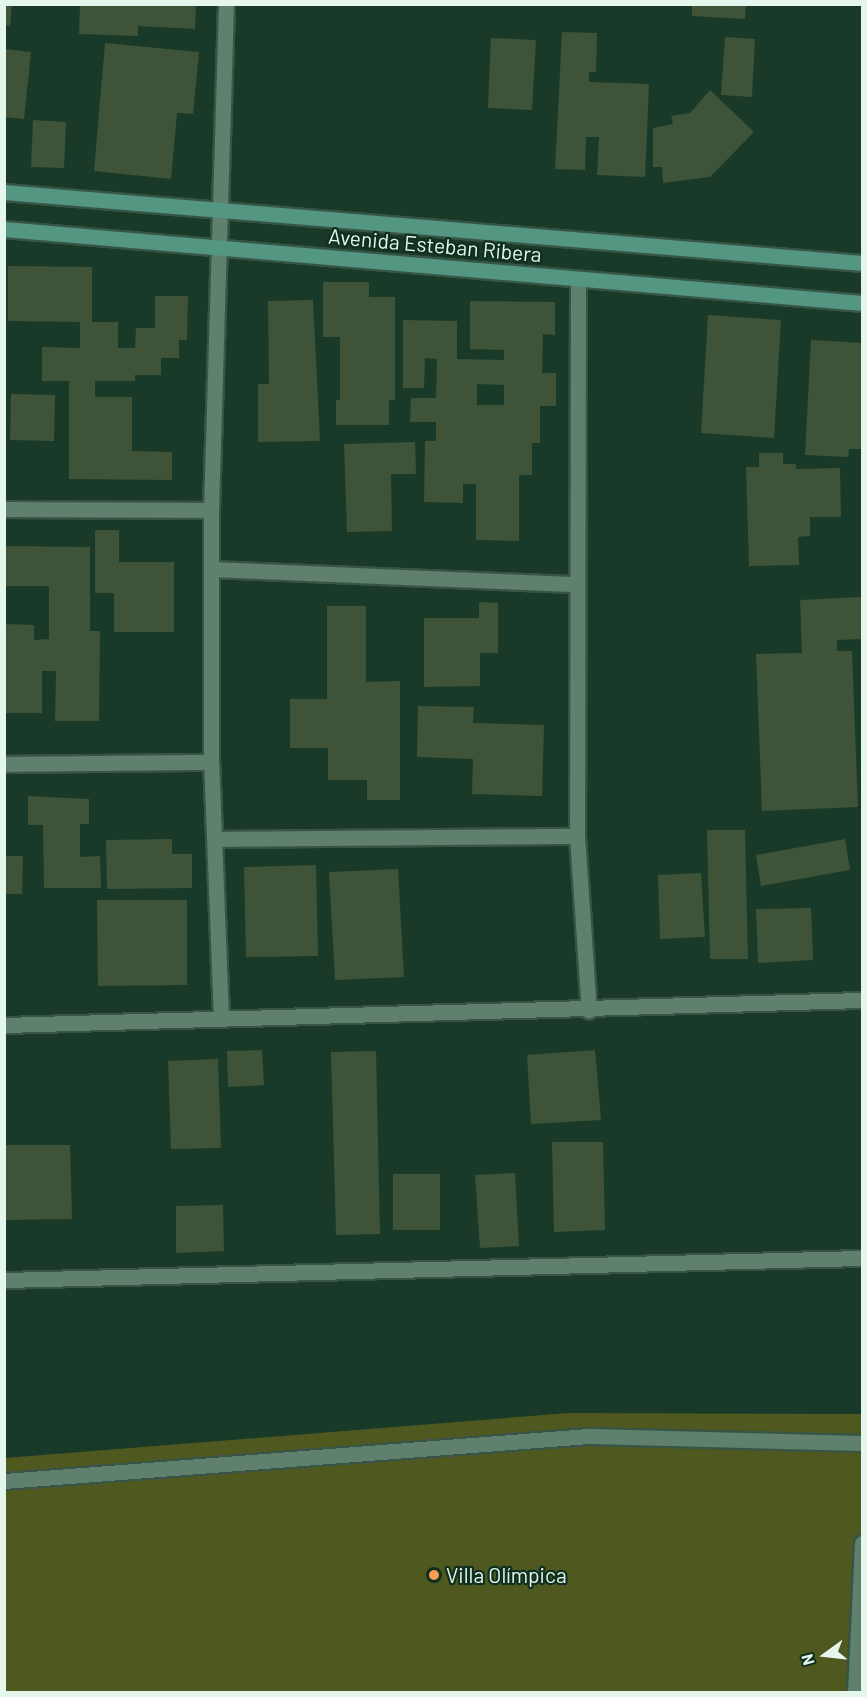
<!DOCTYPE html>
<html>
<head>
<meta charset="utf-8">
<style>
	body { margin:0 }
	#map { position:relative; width:867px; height:1697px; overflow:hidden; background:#193a28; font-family:Barlow,sans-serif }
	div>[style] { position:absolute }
	.green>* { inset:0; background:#4f581e }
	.building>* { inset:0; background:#3f5338 }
	.roads { filter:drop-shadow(2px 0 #375446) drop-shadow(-2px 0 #375446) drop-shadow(0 2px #375446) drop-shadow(0 -2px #375446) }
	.lane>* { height:15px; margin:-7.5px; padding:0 7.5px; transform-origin:7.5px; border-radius:7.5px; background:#5e806c }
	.street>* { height:15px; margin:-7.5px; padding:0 7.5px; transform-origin:7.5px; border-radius:7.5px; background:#5e806c }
	.secondary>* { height:15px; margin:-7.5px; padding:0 7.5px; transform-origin:7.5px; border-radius:7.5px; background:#539681 }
	.dots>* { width:16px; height:16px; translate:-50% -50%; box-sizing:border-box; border:3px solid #0f2f1f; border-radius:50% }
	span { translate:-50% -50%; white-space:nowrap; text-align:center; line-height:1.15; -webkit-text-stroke:4.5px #0f2f1f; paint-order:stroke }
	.street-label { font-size:21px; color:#e5f7ec }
	.poi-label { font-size:21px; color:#e5f7ec }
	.left { translate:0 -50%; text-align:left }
	.frame { position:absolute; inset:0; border:6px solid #e5f7ec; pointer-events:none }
	.north { position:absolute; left:795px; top:1625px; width:60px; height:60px; -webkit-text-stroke:4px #0f2f1f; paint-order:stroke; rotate:255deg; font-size:16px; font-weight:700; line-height:24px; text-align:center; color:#e5f7ec }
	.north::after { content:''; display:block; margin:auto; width:21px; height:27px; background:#e5f7ec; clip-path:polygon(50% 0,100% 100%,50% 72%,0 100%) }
</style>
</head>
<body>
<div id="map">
	<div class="green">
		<i style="clip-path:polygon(569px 1413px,862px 1414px,862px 1692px,5px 1692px,5px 1458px)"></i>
	</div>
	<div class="building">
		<i style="clip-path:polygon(4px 4px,12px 4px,10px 26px,4px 25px)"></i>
		<i style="clip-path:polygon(80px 4px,196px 4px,195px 29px,138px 26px,138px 36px,79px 34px)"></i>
		<i style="clip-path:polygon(692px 4px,746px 4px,745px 19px,692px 16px)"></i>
		<i style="clip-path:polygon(562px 32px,597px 33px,596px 72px,589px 72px,589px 82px,649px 84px,645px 177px,597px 175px,599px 137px,586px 137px,585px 170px,555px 169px)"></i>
		<i style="clip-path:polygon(725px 37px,755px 39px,752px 97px,721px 95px)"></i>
		<i style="clip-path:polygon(491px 38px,536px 40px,532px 110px,488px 108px)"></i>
		<i style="clip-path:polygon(105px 43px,199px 52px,193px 114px,177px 113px,171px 179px,94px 171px)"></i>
		<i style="clip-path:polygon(4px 49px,31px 52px,24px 119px,4px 117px)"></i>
		<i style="clip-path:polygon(710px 90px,754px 132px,710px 177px,663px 183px,662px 167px,653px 167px,653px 128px,673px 124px,671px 116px,690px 113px)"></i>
		<i style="clip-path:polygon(33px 120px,66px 122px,64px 168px,31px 167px)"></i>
		<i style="clip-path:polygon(8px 266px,92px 267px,92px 322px,118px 322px,118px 348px,135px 348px,136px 328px,155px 328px,155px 296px,188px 296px,187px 340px,179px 340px,179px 358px,161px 358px,161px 375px,135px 375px,135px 381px,95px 381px,95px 397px,132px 397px,132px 451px,172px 452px,172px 480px,69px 479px,69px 381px,42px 381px,42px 347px,80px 348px,80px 322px,8px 321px)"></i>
		<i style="clip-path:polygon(323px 282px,369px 282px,369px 297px,395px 297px,395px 400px,389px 400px,389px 425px,336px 425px,336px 400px,340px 400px,340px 337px,323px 337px)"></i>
		<i style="clip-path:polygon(313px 300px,320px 441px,258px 442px,258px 384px,269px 384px,268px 301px)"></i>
		<i style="clip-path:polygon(evenodd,470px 301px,555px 302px,555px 335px,543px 334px,542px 373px,556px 373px,556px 406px,540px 406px,540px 443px,532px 443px,532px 475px,519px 475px,519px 541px,476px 540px,476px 484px,463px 484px,463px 503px,424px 502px,425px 441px,436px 441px,436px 422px,410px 422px,411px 398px,436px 398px,437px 359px,425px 358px,424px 388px,403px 388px,403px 320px,457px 321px,457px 359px,504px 360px,504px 350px,470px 349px,470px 301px,477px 384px,504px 385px,504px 405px,477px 405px,477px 384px)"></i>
		<i style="clip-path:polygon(708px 315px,781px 320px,774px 438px,701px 433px)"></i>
		<i style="clip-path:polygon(811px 340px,862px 343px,862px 449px,849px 449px,848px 457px,805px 455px)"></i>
		<i style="clip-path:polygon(11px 394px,55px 395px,54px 441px,10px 440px)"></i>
		<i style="clip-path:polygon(415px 442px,416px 474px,391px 474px,392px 531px,347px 532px,344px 444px)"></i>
		<i style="clip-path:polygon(759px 453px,783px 453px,783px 464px,796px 464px,796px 469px,840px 468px,841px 517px,810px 517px,810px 536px,798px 537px,799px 565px,749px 566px,746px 467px,759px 467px)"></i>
		<i style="clip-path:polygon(95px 530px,119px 530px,119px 562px,174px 562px,174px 632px,114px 632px,114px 593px,95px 593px)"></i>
		<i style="clip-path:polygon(5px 546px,90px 547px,90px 631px,100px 631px,99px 721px,55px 721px,56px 671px,42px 671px,42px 713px,4px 713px,4px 624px,34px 625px,34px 640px,49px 639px,49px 586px,5px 586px)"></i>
		<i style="clip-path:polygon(862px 597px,862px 639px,837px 640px,837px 651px,852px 651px,858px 807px,762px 811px,756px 654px,802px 653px,800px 600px)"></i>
		<i style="clip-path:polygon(479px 602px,498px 603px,498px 653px,480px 653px,480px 686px,424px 687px,424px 618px,479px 618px)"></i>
		<i style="clip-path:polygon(327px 606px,366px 606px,366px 682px,400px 681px,400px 800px,367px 800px,367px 780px,328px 780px,328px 748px,290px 748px,290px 699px,327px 699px)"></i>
		<i style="clip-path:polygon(418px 706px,474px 707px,473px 723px,544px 725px,542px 796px,472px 794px,473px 759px,417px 757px)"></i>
		<i style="clip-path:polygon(28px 796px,89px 799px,89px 824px,80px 824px,80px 857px,100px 856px,101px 888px,44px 888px,43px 825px,28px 825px)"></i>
		<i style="clip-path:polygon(707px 830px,745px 830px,748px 959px,710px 959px)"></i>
		<i style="clip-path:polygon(172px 839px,172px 854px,192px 854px,192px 888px,107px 889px,106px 840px)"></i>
		<i style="clip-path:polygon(845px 839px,850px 870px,761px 886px,756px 855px)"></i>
		<i style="clip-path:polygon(4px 856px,23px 856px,22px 894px,4px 894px)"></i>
		<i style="clip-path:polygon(316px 865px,318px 956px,246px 957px,244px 867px)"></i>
		<i style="clip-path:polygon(398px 869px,404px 977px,335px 980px,329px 872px)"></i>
		<i style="clip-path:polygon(701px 873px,705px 937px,660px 939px,658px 875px)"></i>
		<i style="clip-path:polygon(97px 900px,187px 900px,187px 985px,98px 986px)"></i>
		<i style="clip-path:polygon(811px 908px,813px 960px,758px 963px,756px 909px)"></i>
		<i style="clip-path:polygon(262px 1050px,264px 1085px,228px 1087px,227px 1051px)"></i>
		<i style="clip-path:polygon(595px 1050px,601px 1120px,531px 1124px,527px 1055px)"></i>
		<i style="clip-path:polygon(376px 1051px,380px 1234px,336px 1235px,331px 1052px)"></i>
		<i style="clip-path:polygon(218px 1059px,221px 1148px,171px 1149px,168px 1061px)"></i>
		<i style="clip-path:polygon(552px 1142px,603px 1142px,605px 1230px,554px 1232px)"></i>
		<i style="clip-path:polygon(4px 1145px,70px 1145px,72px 1219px,4px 1220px)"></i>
		<i style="clip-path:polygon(515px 1173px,519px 1246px,480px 1248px,475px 1175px)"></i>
		<i style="clip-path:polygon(393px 1174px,440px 1174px,440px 1230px,393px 1230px)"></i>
		<i style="clip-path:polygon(223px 1205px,224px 1251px,176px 1253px,176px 1206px)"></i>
	</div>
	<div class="roads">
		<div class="lane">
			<i style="left:4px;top:1481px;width:587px;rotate:-4.4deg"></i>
			<i style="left:589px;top:1436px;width:273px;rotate:1.5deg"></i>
			<i style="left:855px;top:1692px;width:149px;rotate:-87.3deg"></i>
		</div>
		<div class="street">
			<i style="left:578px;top:279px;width:557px;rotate:90.1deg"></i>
			<i style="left:577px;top:836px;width:175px;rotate:86.1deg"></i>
			<i style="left:4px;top:509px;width:207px;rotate:0.3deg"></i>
			<i style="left:213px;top:569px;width:363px;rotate:2.4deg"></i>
			<i style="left:4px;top:764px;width:207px;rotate:-0.6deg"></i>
			<i style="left:215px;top:839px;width:362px;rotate:-0.5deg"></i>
			<i style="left:221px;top:1018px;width:256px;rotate:-92.2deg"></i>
			<i style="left:211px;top:762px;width:252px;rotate:-90deg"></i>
			<i style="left:211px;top:510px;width:506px;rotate:-88.3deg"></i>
			<i style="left:4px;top:1025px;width:858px;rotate:-1.67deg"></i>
			<i style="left:4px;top:1280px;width:858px;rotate:-1.47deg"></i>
		</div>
		<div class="secondary">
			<i style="left:4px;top:192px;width:861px;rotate:4.73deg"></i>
			<i style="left:4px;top:229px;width:861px;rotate:4.93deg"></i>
		</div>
	</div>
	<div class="dots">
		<i style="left:434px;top:1575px;background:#fc9d54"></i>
	</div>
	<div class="street-label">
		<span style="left:435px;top:245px;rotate:5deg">Avenida Esteban Ribera</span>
	</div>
	<div class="poi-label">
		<span class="left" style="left:446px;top:1575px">Villa Olímpica</span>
	</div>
	<div class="frame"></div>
	<div class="north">N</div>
</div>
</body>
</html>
